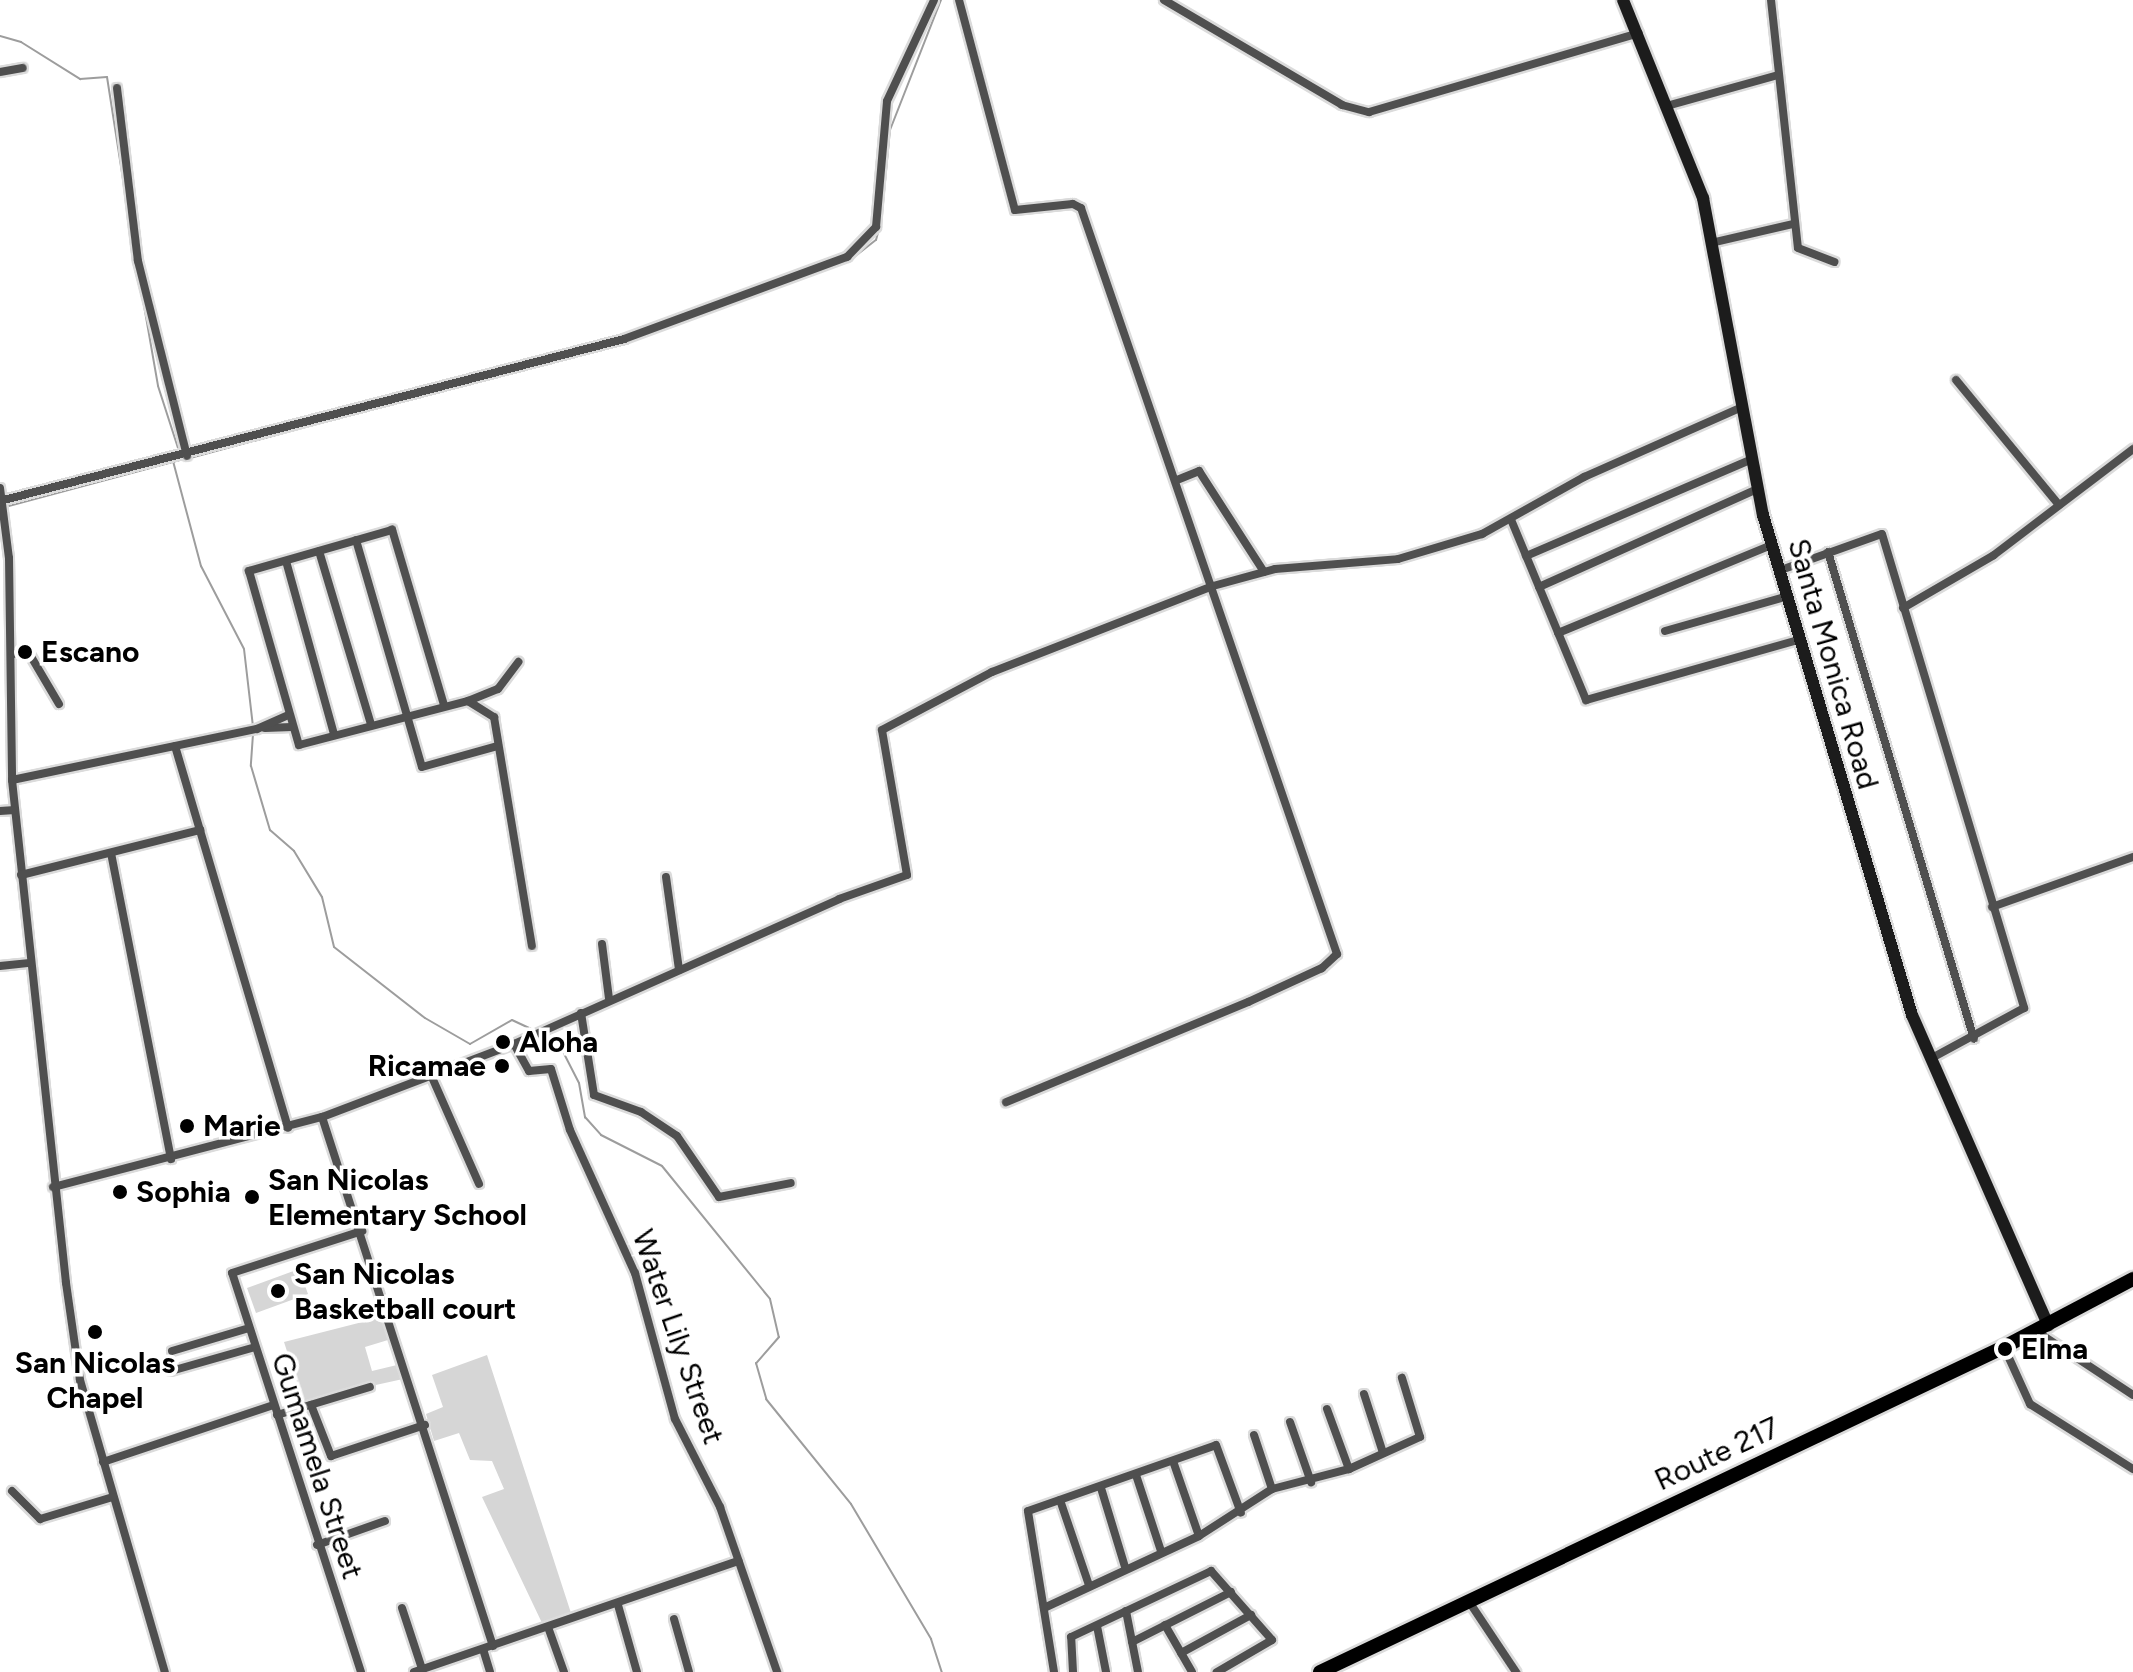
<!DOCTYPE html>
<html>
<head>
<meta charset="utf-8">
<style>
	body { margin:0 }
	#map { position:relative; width:2133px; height:1672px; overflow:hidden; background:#fff; font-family:Figtree,sans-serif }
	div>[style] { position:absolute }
	.green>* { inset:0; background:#d6d6d6 }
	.stream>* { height:2px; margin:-1px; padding:0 1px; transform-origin:1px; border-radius:1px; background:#9d9d9d }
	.roads { filter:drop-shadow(2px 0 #dbdbdb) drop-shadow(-2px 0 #dbdbdb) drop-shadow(0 2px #dbdbdb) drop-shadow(0 -2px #dbdbdb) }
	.street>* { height:8px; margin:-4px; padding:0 4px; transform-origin:4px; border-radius:4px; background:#4f4f4f }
	.secondary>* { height:12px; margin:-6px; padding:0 6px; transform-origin:6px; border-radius:6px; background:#1c1c1c }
	.primary>* { height:14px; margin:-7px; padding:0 7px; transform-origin:7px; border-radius:7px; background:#000 }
	.dots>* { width:22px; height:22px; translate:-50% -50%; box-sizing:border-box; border:4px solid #fff; border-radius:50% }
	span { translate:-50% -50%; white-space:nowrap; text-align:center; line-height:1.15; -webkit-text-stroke:7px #fff; paint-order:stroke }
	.poi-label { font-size:30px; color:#000; font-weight:700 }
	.left { translate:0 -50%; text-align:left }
	.right { translate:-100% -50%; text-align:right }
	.street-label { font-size:30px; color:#000 }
</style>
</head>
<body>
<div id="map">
	<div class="green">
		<i style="clip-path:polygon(299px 1269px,308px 1294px,256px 1313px,247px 1288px)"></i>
		<i style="clip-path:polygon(382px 1317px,388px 1340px,365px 1347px,372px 1371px,397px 1365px,403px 1379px,303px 1401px,284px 1342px)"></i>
		<i style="clip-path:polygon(487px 1355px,571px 1613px,542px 1623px,482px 1497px,504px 1489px,492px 1461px,470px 1460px,459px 1433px,434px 1441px,426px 1414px,443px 1407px,432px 1375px)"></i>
	</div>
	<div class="stream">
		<i style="left:0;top:36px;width:22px;rotate:16deg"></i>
		<i style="left:21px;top:42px;width:70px;rotate:32.1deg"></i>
		<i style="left:80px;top:79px;width:27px;rotate:-4deg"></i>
		<i style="left:107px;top:77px;width:130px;rotate:81.1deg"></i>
		<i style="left:881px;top:223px;width:93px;rotate:-84.5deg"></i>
		<i style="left:890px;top:130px;width:140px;rotate:-68.6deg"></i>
		<i style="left:849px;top:261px;width:34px;rotate:-38deg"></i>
		<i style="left:876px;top:240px;width:11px;rotate:-75deg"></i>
		<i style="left:142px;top:294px;width:93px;rotate:80.1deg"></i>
		<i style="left:158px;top:386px;width:68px;rotate:72.1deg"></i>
		<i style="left:190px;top:458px;width:278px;rotate:-15deg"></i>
		<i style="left:173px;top:461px;width:109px;rotate:75.1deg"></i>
		<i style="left:201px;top:566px;width:93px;rotate:62.6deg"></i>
		<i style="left:244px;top:649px;width:79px;rotate:83.4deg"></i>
		<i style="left:5px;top:507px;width:185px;rotate:-15deg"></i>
		<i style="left:253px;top:734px;width:32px;rotate:94deg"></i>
		<i style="left:251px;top:766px;width:67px;rotate:73.5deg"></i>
		<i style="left:270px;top:830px;width:32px;rotate:41deg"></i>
		<i style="left:294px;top:851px;width:54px;rotate:58.7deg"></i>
		<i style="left:322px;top:897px;width:51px;rotate:76.5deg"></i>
		<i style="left:334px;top:947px;width:115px;rotate:38deg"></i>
		<i style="left:425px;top:1018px;width:52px;rotate:30deg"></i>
		<i style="left:470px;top:1044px;width:48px;rotate:-29.7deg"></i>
		<i style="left:512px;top:1020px;width:26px;rotate:25deg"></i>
		<i style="left:545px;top:1035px;width:13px;rotate:23deg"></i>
		<i style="left:557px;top:1040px;width:48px;rotate:62.9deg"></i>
		<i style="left:579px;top:1083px;width:35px;rotate:80deg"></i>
		<i style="left:585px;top:1117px;width:24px;rotate:48deg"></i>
		<i style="left:601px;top:1135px;width:68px;rotate:26.9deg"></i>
		<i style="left:662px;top:1166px;width:171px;rotate:50.9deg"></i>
		<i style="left:770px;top:1299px;width:39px;rotate:77deg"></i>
		<i style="left:779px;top:1337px;width:35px;rotate:131deg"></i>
		<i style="left:756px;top:1363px;width:37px;rotate:74deg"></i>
		<i style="left:766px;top:1399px;width:135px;rotate:51deg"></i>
		<i style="left:851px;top:1504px;width:157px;rotate:59.3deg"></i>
		<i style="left:931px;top:1639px;width:35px;rotate:72deg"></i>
	</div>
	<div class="roads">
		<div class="street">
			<i style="left:959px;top:0;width:217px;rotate:75.1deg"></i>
			<i style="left:1015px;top:210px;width:58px;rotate:-5.9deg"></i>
			<i style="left:1073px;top:204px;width:9px;rotate:27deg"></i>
			<i style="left:1081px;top:208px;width:789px;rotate:71.06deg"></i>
			<i style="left:1337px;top:954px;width:21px;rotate:137deg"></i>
			<i style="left:1322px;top:968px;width:81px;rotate:155.3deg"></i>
			<i style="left:1248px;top:1002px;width:262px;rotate:157.5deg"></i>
			<i style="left:1164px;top:0;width:207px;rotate:30.5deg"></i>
			<i style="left:1342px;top:105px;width:28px;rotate:15deg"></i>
			<i style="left:1369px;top:112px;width:281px;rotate:-16.3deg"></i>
			<i style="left:1771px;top:0;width:249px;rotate:83.8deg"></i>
			<i style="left:1798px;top:248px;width:39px;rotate:21deg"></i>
			<i style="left:0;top:72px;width:23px;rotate:-10deg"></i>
			<i style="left:117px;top:88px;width:174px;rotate:83.1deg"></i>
			<i style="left:138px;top:261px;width:201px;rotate:75.9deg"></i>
			<i style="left:1670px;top:105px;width:112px;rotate:-15.5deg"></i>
			<i style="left:1711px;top:243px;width:84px;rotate:-13deg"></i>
			<i style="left:1956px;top:380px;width:162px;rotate:50.5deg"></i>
			<i style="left:1177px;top:480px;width:24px;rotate:-22deg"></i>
			<i style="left:1199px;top:471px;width:120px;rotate:57.2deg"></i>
			<i style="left:0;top:488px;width:71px;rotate:82.7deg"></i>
			<i style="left:9px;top:558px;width:222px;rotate:89.2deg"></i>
			<i style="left:12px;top:780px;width:506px;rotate:83.87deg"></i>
			<i style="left:66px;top:1283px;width:98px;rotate:81.8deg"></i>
			<i style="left:80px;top:1380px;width:304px;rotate:73.8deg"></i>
			<i style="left:0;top:501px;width:645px;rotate:-14.55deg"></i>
			<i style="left:624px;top:339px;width:238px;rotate:-20.2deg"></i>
			<i style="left:847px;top:257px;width:42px;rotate:-46deg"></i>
			<i style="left:876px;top:227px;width:126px;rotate:-85deg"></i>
			<i style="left:887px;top:101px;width:111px;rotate:-65deg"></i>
			<i style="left:1512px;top:522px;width:193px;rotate:67.4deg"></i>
			<i style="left:1586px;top:700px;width:220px;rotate:-15.8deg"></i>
			<i style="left:356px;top:540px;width:236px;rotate:73.8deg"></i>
			<i style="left:422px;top:767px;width:78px;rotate:-15.6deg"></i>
			<i style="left:319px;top:551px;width:181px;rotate:73.3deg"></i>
			<i style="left:1828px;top:552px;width:508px;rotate:73.31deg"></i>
			<i style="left:1526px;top:556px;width:246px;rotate:-23.2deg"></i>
			<i style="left:286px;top:561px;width:180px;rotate:74.5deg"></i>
			<i style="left:1778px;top:571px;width:110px;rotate:-19.6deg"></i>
			<i style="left:1882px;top:534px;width:495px;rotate:73.3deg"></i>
			<i style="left:2024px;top:1008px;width:107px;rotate:151.5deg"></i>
			<i style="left:1539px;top:587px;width:239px;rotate:-24.2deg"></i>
			<i style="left:1903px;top:608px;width:105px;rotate:-30.2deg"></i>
			<i style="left:1994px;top:555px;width:175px;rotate:-37.3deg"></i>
			<i style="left:1665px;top:631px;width:125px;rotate:-15.8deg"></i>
			<i style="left:1558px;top:633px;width:230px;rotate:-22.4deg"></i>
			<i style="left:13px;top:654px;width:14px;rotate:-25deg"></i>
			<i style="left:26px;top:648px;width:65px;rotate:59.5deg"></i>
			<i style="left:468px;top:701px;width:31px;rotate:32deg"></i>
			<i style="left:494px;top:717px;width:232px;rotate:80.6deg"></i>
			<i style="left:444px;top:705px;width:183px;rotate:-106.5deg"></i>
			<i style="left:392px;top:530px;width:149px;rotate:164deg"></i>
			<i style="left:249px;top:571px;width:181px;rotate:74deg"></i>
			<i style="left:299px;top:745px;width:175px;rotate:-14.6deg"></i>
			<i style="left:468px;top:701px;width:32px;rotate:-22deg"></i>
			<i style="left:498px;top:689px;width:34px;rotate:-53deg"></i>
			<i style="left:265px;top:728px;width:27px;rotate:-2deg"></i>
			<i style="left:175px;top:746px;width:398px;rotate:73.5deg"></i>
			<i style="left:12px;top:780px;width:250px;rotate:-11.8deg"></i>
			<i style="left:257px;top:729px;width:34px;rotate:-24deg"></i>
			<i style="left:0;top:811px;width:15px;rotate:-4deg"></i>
			<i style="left:111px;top:853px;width:312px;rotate:78.9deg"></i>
			<i style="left:21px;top:875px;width:185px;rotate:-14.1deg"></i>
			<i style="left:666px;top:877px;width:94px;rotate:82deg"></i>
			<i style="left:1992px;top:907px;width:150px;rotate:-19.5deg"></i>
			<i style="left:602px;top:944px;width:55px;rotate:82.7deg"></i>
			<i style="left:0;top:966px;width:30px;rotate:-6deg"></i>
			<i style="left:581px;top:1013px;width:83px;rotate:81deg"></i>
			<i style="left:594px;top:1095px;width:50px;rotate:19.9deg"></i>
			<i style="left:641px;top:1112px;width:43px;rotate:33.7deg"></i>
			<i style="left:677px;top:1136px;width:74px;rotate:55.5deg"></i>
			<i style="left:719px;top:1197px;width:73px;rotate:-11deg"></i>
			<i style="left:514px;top:1044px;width:31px;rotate:61deg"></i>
			<i style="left:529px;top:1071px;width:22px;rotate:-5deg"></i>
			<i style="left:551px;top:1069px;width:64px;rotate:72.7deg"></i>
			<i style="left:570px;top:1130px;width:157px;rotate:65.6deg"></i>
			<i style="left:635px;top:1273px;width:151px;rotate:74.7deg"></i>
			<i style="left:675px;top:1419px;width:99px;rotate:62.9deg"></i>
			<i style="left:720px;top:1507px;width:175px;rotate:70.9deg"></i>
			<i style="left:431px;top:1075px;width:119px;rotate:66.2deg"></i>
			<i style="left:322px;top:1117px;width:556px;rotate:72.09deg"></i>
			<i style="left:53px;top:1187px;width:278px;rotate:-14.6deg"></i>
			<i style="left:322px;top:1117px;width:205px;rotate:-20.8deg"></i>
			<i style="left:514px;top:1044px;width:356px;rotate:-24deg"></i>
			<i style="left:839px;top:899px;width:72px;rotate:-19.4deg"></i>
			<i style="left:907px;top:875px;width:147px;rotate:-99.8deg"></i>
			<i style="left:882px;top:730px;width:124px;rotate:-27.8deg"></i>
			<i style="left:992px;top:672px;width:237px;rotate:-21.3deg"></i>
			<i style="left:1213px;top:586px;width:64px;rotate:-15.3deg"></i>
			<i style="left:1275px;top:569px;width:123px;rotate:-4.6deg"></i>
			<i style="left:1398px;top:559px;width:88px;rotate:-16.6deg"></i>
			<i style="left:1482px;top:534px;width:117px;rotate:-29.2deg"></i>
			<i style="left:1584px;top:477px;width:173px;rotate:-23.9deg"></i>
			<i style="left:2036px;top:1331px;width:116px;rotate:33.4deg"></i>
			<i style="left:2004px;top:1347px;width:63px;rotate:65.5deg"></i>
			<i style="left:2030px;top:1404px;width:122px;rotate:32.3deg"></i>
			<i style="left:172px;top:1351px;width:77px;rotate:-16.6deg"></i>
			<i style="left:171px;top:1371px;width:84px;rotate:-15.9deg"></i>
			<i style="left:1364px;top:1394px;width:62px;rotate:72.1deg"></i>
			<i style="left:311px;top:1405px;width:55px;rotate:68.6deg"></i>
			<i style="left:331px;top:1456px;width:99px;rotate:-18.3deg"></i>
			<i style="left:1327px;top:1409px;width:64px;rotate:69.9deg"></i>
			<i style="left:277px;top:1415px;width:97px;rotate:-16.8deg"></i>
			<i style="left:1290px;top:1422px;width:64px;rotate:70.7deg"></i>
			<i style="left:1254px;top:1435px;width:57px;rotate:71.6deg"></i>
			<i style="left:1173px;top:1461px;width:79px;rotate:70.9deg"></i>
			<i style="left:103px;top:1462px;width:179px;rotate:-18.5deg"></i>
			<i style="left:1136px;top:1475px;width:80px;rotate:71.8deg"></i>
			<i style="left:1101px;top:1488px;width:83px;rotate:73.1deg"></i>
			<i style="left:12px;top:1491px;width:40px;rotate:45deg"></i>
			<i style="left:40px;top:1519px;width:76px;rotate:-16.8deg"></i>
			<i style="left:1060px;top:1500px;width:90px;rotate:71.2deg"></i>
			<i style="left:317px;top:1545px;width:72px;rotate:-19.4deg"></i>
			<i style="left:1468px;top:1600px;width:87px;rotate:56.3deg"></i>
			<i style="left:618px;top:1605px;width:70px;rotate:74.2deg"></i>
			<i style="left:402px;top:1608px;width:64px;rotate:71.8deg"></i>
			<i style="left:1044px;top:1608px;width:171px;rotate:-24.9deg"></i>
			<i style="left:1199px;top:1536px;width:87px;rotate:-32.8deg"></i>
			<i style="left:1272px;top:1489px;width:80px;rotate:-14.6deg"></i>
			<i style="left:1349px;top:1469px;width:78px;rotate:-24.3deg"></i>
			<i style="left:1420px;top:1437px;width:62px;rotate:-107deg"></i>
			<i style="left:1126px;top:1611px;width:62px;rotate:78.9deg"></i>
			<i style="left:674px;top:1619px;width:55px;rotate:74.2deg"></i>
			<i style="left:1165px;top:1625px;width:54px;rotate:60.1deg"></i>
			<i style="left:1097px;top:1626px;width:47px;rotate:78.9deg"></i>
			<i style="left:548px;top:1627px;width:48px;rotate:70.4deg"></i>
			<i style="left:1132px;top:1642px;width:111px;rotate:-26.8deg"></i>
			<i style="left:483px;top:1649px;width:24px;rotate:73deg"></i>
			<i style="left:1181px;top:1653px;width:80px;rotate:-28.5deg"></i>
			<i style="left:361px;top:1672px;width:419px;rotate:-107.9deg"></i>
			<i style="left:232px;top:1273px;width:137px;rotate:-17.9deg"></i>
			<i style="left:414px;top:1672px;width:343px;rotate:-18.9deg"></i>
			<i style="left:1054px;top:1672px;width:163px;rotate:-99.2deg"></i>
			<i style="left:1028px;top:1511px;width:199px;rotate:-19.3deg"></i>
			<i style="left:1216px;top:1445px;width:72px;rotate:69.8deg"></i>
			<i style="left:1073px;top:1672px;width:35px;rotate:-93deg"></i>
			<i style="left:1071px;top:1637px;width:155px;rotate:-25.2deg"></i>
			<i style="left:1211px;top:1571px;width:92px;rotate:48.5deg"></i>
			<i style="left:1272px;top:1640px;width:64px;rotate:149.8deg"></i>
		</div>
		<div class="secondary">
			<i style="left:1623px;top:0;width:214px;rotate:68deg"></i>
			<i style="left:1703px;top:198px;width:323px;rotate:79.3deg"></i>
			<i style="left:1763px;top:515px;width:522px;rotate:73.41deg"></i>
			<i style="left:1912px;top:1015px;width:339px;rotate:66.3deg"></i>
		</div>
		<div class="primary">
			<i style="left:1320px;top:1672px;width:757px;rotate:-25.41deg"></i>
			<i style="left:2004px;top:1347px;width:146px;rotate:-27.8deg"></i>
		</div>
	</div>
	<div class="dots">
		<i style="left:25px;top:652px;background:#000"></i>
		<i style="left:503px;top:1042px;background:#000"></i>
		<i style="left:502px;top:1066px;background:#000"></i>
		<i style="left:187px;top:1126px;background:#000"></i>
		<i style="left:120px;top:1192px;background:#000"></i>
		<i style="left:252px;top:1197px;background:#000"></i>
		<i style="left:278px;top:1291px;background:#000"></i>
		<i style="left:95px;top:1332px;background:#000"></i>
		<i style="left:2005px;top:1349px;background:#000"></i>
	</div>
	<div class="poi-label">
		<span class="left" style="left:41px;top:652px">Escano</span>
		<span class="left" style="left:519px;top:1042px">Aloha</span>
		<span class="right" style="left:486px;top:1066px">Ricamae</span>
		<span class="left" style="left:203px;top:1126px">Marie</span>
		<span class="left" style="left:268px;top:1197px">San Nicolas<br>Elementary School</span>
		<span class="left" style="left:136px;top:1192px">Sophia</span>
		<span class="left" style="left:294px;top:1291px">San Nicolas<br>Basketball court</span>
		<span class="left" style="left:2021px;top:1349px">Elma</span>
		<span style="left:95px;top:1380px">San Nicolas<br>Chapel</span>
	</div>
	<div class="street-label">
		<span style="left:1833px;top:664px;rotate:74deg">Santa Monica Road</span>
		<span style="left:678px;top:1337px;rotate:71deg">Water Lily Street</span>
		<span style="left:1717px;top:1454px;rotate:-25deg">Route 217</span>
		<span style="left:317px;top:1466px;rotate:72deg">Gumamela Street</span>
	</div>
</div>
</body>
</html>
